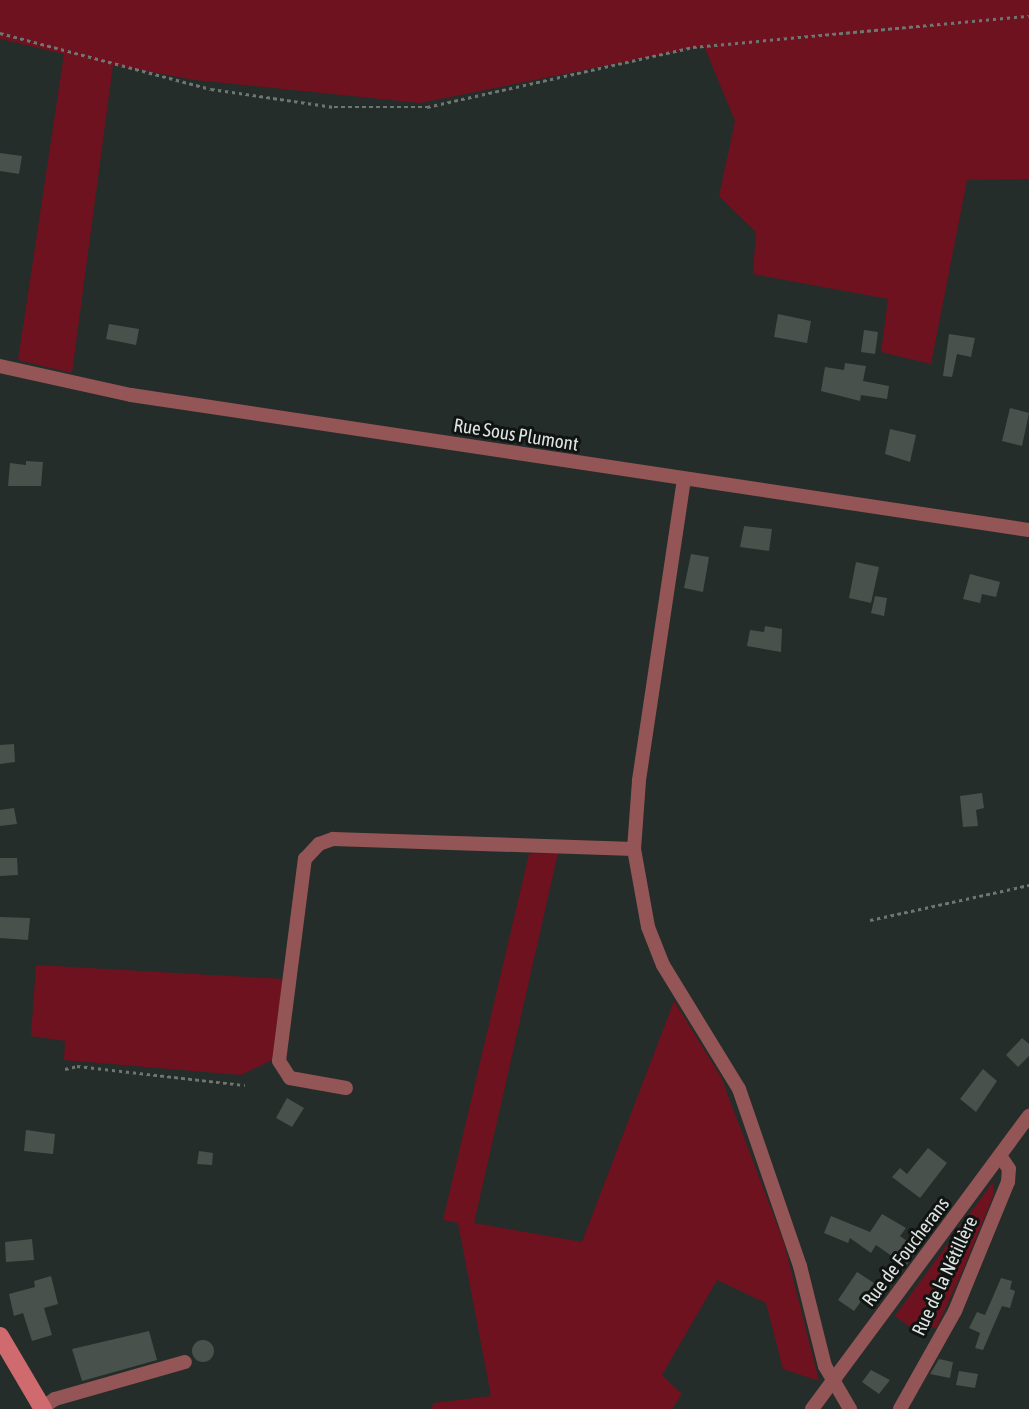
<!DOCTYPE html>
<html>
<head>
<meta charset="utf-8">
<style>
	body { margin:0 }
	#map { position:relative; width:1029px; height:1409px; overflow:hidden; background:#242d29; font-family:"Asap Condensed",sans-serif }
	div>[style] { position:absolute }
	.green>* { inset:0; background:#6f1220 }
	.building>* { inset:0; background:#48514c }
	.round { border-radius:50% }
	.path>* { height:2.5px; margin-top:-1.25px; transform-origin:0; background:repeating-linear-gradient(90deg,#6e7672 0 3.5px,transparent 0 7px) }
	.street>* { height:14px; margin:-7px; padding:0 7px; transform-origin:7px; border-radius:7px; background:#945556 }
	.secondary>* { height:18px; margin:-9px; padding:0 9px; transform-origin:9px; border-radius:9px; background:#cf6b6e }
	span { translate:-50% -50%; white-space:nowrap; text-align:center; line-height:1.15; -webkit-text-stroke:6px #101412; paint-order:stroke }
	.street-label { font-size:19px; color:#dee4e1 }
</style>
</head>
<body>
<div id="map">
	<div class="green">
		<i style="clip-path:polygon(0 0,1029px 0,1029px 179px,967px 180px,931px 364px,881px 352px,888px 299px,753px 274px,756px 232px,719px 196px,735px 121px,704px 46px,420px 103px,195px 80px,113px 65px,72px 373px,18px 360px,64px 54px,0 39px)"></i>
		<i style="clip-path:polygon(558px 853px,474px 1223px,582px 1242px,674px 1001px,721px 1077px,784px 1243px,819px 1381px,783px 1369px,766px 1303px,717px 1280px,662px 1375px,682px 1394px,672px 1409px,432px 1409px,433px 1403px,491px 1396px,458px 1223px,443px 1220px,529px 854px)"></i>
		<i style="clip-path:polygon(36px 965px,283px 979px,272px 1060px,241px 1075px,64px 1060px,65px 1041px,31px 1036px)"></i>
		<i style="clip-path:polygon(993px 1182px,994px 1194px,963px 1270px,936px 1329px,930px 1326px,924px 1337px,895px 1316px)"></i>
	</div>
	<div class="building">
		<i style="clip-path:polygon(0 153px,22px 156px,19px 174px,0 171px)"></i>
		<i style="clip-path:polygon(778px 314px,811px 321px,807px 343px,774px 337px)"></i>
		<i style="clip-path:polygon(109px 324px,139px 329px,136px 345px,106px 339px)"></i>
		<i style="clip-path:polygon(864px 330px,878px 332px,875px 354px,861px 352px)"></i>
		<i style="clip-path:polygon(949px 334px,975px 338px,971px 357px,957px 354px,952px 377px,943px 376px)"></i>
		<i style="clip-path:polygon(845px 363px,866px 366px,863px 381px,889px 386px,887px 399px,861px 395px,860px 401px,821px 391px,825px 367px,844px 370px)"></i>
		<i style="clip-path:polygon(1010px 408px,1029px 413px,1022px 446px,1002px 441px)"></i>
		<i style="clip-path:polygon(890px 429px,916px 435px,910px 462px,885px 454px)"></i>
		<i style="clip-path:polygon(26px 461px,43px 462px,41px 486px,8px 486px,10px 463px,26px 465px)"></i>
		<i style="clip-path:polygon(744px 526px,772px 529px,769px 551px,740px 547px)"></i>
		<i style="clip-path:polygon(691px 554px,709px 557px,703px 592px,684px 588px)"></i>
		<i style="clip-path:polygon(856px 562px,879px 567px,871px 603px,849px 598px)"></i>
		<i style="clip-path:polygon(970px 574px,1000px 582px,996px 597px,982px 594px,980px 603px,963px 599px)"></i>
		<i style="clip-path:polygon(875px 596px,887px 598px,884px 616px,871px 613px)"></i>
		<i style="clip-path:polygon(765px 626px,782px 629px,781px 652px,747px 646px,750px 630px,764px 632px)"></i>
		<i style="clip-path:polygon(14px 744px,15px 762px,0 764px,0 745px)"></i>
		<i style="clip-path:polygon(982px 793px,984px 808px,976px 810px,978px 826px,963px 827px,960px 796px)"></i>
		<i style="clip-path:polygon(14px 808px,17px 824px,0 826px,0 810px)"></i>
		<i style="clip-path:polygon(0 858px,17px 858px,18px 875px,0 876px)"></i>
		<i style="clip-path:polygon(0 917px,30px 918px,28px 940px,0 938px)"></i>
		<i style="clip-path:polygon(1022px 1038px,1029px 1044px,1029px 1056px,1018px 1067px,1006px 1055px)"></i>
		<i style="clip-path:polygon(983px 1069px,997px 1081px,976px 1112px,960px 1099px)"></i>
		<i style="clip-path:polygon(287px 1098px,304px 1108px,292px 1127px,276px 1118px)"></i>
		<i style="clip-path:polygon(26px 1130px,55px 1134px,53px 1154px,24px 1151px)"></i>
		<i style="clip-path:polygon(928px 1148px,947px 1163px,920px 1198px,892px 1177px,900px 1168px,907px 1174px)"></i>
		<i style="clip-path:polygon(199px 1151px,213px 1153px,212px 1165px,197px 1164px)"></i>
		<i style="clip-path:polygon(882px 1214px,906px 1228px,900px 1236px,918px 1249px,906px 1266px,876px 1245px,871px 1253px,850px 1238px,848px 1243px,824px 1233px,831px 1216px,870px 1232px)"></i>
		<i style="clip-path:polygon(32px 1239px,34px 1260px,6px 1262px,5px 1242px)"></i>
		<i style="clip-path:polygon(857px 1272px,874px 1283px,854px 1311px,838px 1300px)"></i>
		<i style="clip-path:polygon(51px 1276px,58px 1304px,44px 1308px,52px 1335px,32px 1341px,23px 1313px,14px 1316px,9px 1294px,35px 1287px,34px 1281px)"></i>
		<i style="clip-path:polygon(1001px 1278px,1012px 1281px,1010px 1289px,1015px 1291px,1010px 1308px,1002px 1306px,983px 1350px,975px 1348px,980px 1333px,969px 1328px,977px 1312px,985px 1315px)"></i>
		<i style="clip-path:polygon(149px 1331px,157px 1360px,82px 1381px,72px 1349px)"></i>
		<i class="round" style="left:192px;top:1340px;width:22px;height:22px"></i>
		<i style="clip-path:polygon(939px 1359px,953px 1362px,950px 1378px,930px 1374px)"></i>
		<i style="clip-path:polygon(871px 1370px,890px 1380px,879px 1394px,862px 1382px)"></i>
		<i style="clip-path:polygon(959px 1371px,978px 1374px,975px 1388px,956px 1385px)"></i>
	</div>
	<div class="path">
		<i style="left:0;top:33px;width:218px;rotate:14.9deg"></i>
		<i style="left:211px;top:89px;width:124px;rotate:8.3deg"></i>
		<i style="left:334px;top:107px;width:93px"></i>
		<i style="left:427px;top:107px;width:273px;rotate:-12.7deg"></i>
		<i style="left:693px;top:47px;width:337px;rotate:-5.3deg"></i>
		<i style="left:870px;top:920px;width:163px;rotate:-12.4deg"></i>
		<i style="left:65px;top:1069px;width:12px;rotate:-14deg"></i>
		<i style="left:77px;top:1066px;width:169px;rotate:6.5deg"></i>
	</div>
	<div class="street">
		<i style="left:0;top:366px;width:134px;rotate:12.5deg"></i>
		<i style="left:131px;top:395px;width:908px;rotate:8.55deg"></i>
		<i style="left:684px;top:479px;width:305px;rotate:98.5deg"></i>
		<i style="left:639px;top:781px;width:68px;rotate:94.2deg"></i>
		<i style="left:634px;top:849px;width:79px;rotate:79.8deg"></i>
		<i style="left:648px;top:927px;width:41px;rotate:68.5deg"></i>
		<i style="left:663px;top:965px;width:145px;rotate:58.5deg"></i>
		<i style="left:739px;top:1089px;width:187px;rotate:71deg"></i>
		<i style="left:800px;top:1266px;width:103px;rotate:76deg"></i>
		<i style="left:825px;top:1366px;width:50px;rotate:59.8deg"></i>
		<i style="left:346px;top:1088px;width:57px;rotate:-169.9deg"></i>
		<i style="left:290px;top:1078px;width:20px;rotate:-123deg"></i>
		<i style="left:279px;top:1061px;width:204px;rotate:-82.7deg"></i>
		<i style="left:305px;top:859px;width:21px;rotate:-47deg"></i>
		<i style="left:319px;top:844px;width:15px;rotate:-20deg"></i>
		<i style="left:333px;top:839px;width:301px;rotate:1.9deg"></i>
		<i style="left:41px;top:1409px;width:17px;rotate:-36deg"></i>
		<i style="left:55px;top:1399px;width:135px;rotate:-15.9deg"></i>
		<i style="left:812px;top:1409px;width:365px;rotate:-53.5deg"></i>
		<i style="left:900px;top:1409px;width:112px;rotate:-60.7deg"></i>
		<i style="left:955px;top:1311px;width:139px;rotate:-67.7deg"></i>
		<i style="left:1008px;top:1182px;width:13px;rotate:-86deg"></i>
		<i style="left:1009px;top:1169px;width:14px;rotate:-124deg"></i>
	</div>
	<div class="secondary">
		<i style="left:0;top:1336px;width:85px;rotate:59.5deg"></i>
	</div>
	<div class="street-label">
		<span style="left:516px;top:435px;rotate:9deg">Rue Sous Plumont</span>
		<span style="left:906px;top:1252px;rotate:-53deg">Rue de Foucherans</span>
		<span style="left:945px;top:1276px;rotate:-65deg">Rue de la Nétillère</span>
	</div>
</div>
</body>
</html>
